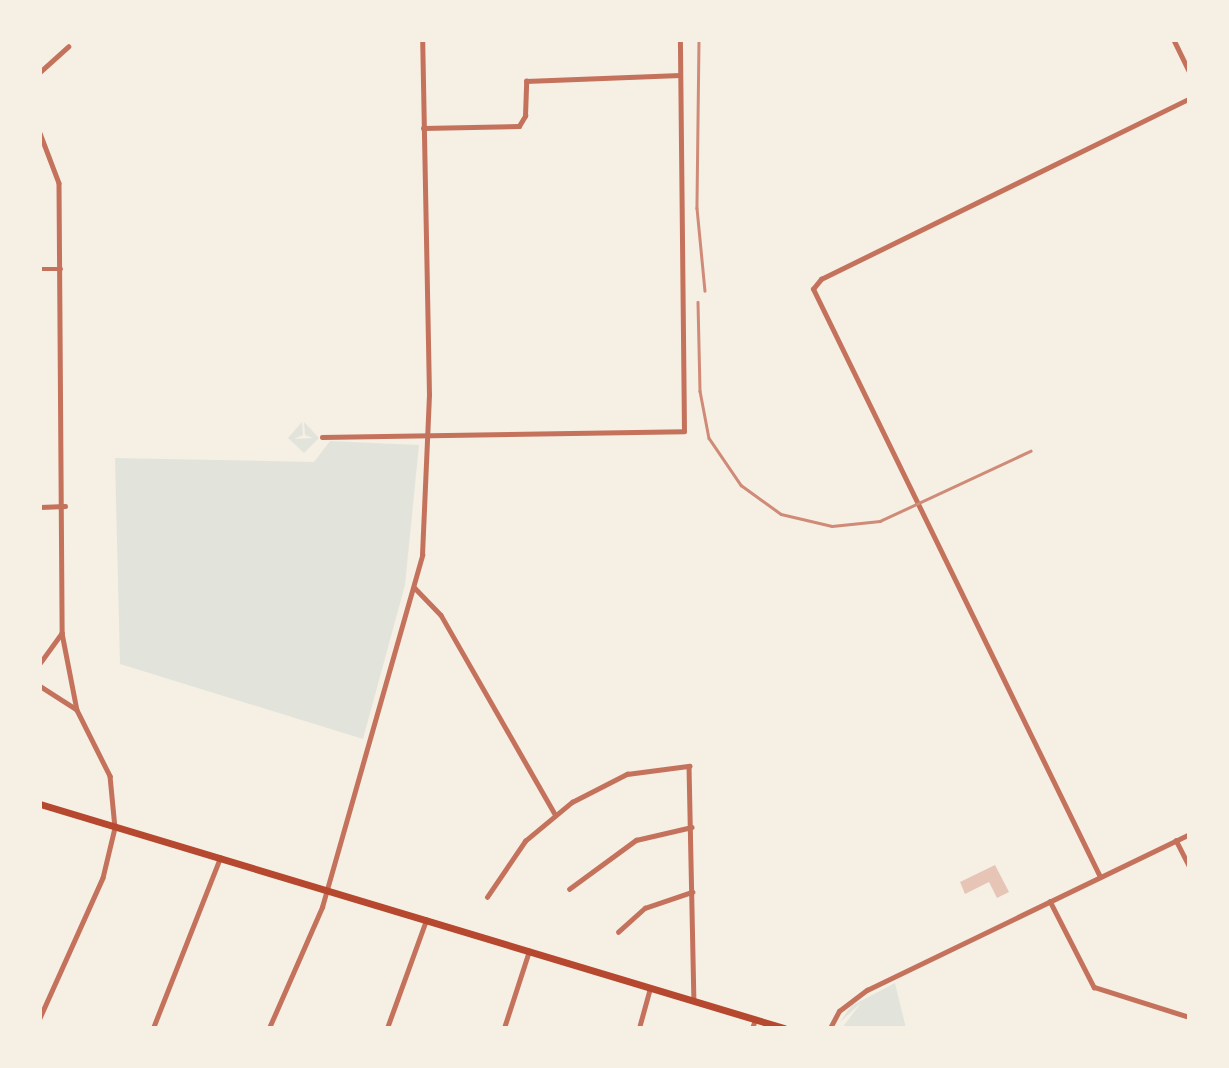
<!DOCTYPE html>
<html>
<head>
<meta charset="utf-8">
<style>
	body { margin:0 }
	#map { position:relative; width:1229px; height:1068px; overflow:hidden; background:#f6efe4; font-family:"Zilla Slab",serif }
	div>[style] { position:absolute }
	.green>* { inset:0; background:#e2e4dc }
	.building>* { inset:0; background:#e6c5b7 }
	.minor>* { height:4.5px; margin:-2.25px; padding:0 2.25px; transform-origin:2.25px; border-radius:2.25px; background:#c5725c }
	.secondary>* { height:7px; margin:-3.5px; padding:0 3.5px; transform-origin:3.5px; border-radius:3.5px; background:#b5482f }
	.rail>* { height:2.5px; margin:-1.25px; padding:0 1.25px; transform-origin:1.25px; border-radius:1.25px; background:#cf8b77 }
	span { translate:-50% -50%; white-space:nowrap; text-align:center; line-height:1.15; -webkit-text-stroke:7px #f6efe4; paint-order:stroke }
	.frame { position:absolute; inset:0; border:42px solid #f6efe4; pointer-events:none }
</style>
</head>
<body>
<div id="map">
	<div class="green">
		<i style="clip-path:polygon(302px 422px,303px 435px,294px 439px,313px 438px,305px 435px,304px 422px,319px 438px,304px 453px,288px 438px)"></i>
		<i style="clip-path:polygon(330px 441px,419px 445px,405px 585px,363px 739px,120px 664px,115px 458px,314px 462px)"></i>
		<i style="clip-path:polygon(895px 983px,906px 1028px,842px 1028px,861px 1003px,840px 1022px,851px 1006px)"></i>
	</div>
	<div class="building">
		<i style="clip-path:polygon(995px 865px,1009px 892px,997px 898px,989px 882px,965px 894px,960px 882px)"></i>
	</div>
	<div class="minor">
		<i style="left:1174px;top:40px;width:34px;rotate:64deg"></i>
		<i style="left:40px;top:72px;width:38px;rotate:-42deg"></i>
		<i style="left:423px;top:128px;width:96px;rotate:-1.2deg"></i>
		<i style="left:519px;top:126px;width:12px;rotate:-59deg"></i>
		<i style="left:525px;top:116px;width:35px;rotate:-88deg"></i>
		<i style="left:526px;top:81px;width:154px;rotate:-2.2deg"></i>
		<i style="left:40px;top:133px;width:53px;rotate:69.2deg"></i>
		<i style="left:59px;top:183px;width:450px;rotate:89.6deg"></i>
		<i style="left:62px;top:633px;width:78px;rotate:79deg"></i>
		<i style="left:77px;top:710px;width:74px;rotate:63.4deg"></i>
		<i style="left:110px;top:776px;width:52px;rotate:84.5deg"></i>
		<i style="left:115px;top:828px;width:51px;rotate:103.5deg"></i>
		<i style="left:103px;top:878px;width:154px;rotate:114.2deg"></i>
		<i style="left:40px;top:269px;width:21px"></i>
		<i style="left:322px;top:437px;width:362px;rotate:-0.9deg"></i>
		<i style="left:684px;top:431px;width:391px;rotate:-90.6deg"></i>
		<i style="left:40px;top:507px;width:25px;rotate:-2deg"></i>
		<i style="left:415px;top:588px;width:37px;rotate:46deg"></i>
		<i style="left:441px;top:615px;width:229px;rotate:60.2deg"></i>
		<i style="left:40px;top:663px;width:37px;rotate:-54deg"></i>
		<i style="left:40px;top:686px;width:43px;rotate:32.6deg"></i>
		<i style="left:1176px;top:840px;width:29px;rotate:63deg"></i>
		<i style="left:1100px;top:877px;width:654px;rotate:-116.02deg"></i>
		<i style="left:813px;top:289px;width:13px;rotate:-51deg"></i>
		<i style="left:821px;top:279px;width:410px;rotate:-26.1deg"></i>
		<i style="left:569px;top:889px;width:83px;rotate:-36.2deg"></i>
		<i style="left:636px;top:840px;width:57px;rotate:-13.1deg"></i>
		<i style="left:487px;top:897px;width:68px;rotate:-55.8deg"></i>
		<i style="left:525px;top:841px;width:61px;rotate:-39.7deg"></i>
		<i style="left:572px;top:802px;width:62px;rotate:-27deg"></i>
		<i style="left:627px;top:774px;width:63px;rotate:-7.4deg"></i>
		<i style="left:689px;top:766px;width:234px;rotate:88.8deg"></i>
		<i style="left:1050px;top:901px;width:97px;rotate:62.9deg"></i>
		<i style="left:1094px;top:987px;width:100px;rotate:17.5deg"></i>
		<i style="left:618px;top:932px;width:36px;rotate:-42deg"></i>
		<i style="left:645px;top:908px;width:50px;rotate:-18.8deg"></i>
		<i style="left:153px;top:1028px;width:183px;rotate:-68.5deg"></i>
		<i style="left:269px;top:1028px;width:132px;rotate:-66.3deg"></i>
		<i style="left:322px;top:907px;width:366px;rotate:-74.1deg"></i>
		<i style="left:422px;top:555px;width:160px;rotate:-87.5deg"></i>
		<i style="left:429px;top:395px;width:355px;rotate:-91.1deg"></i>
		<i style="left:387px;top:1028px;width:115px;rotate:-70.1deg"></i>
		<i style="left:504px;top:1028px;width:81px;rotate:-72deg"></i>
		<i style="left:639px;top:1028px;width:41px;rotate:-74.6deg"></i>
		<i style="left:752px;top:1028px;width:9px;rotate:-69deg"></i>
		<i style="left:830px;top:1028px;width:19px;rotate:-62deg"></i>
		<i style="left:839px;top:1011px;width:35px;rotate:-37deg"></i>
		<i style="left:867px;top:990px;width:358px;rotate:-25.8deg"></i>
	</div>
	<div class="secondary">
		<i style="left:40px;top:804px;width:777px;rotate:16.76deg"></i>
	</div>
	<div class="rail">
		<i style="left:699px;top:40px;width:168px;rotate:90.7deg"></i>
		<i style="left:697px;top:208px;width:83px;rotate:84.5deg"></i>
		<i style="left:698px;top:302px;width:89px;rotate:88.7deg"></i>
		<i style="left:700px;top:391px;width:48px;rotate:79.2deg"></i>
		<i style="left:709px;top:438px;width:57px;rotate:55.8deg"></i>
		<i style="left:741px;top:485px;width:49px;rotate:35.9deg"></i>
		<i style="left:781px;top:514px;width:52px;rotate:13.2deg"></i>
		<i style="left:832px;top:526px;width:48px;rotate:-5.9deg"></i>
		<i style="left:880px;top:521px;width:166px;rotate:-25deg"></i>
	</div>
	<div class="frame"></div>
</div>
</body>
</html>
